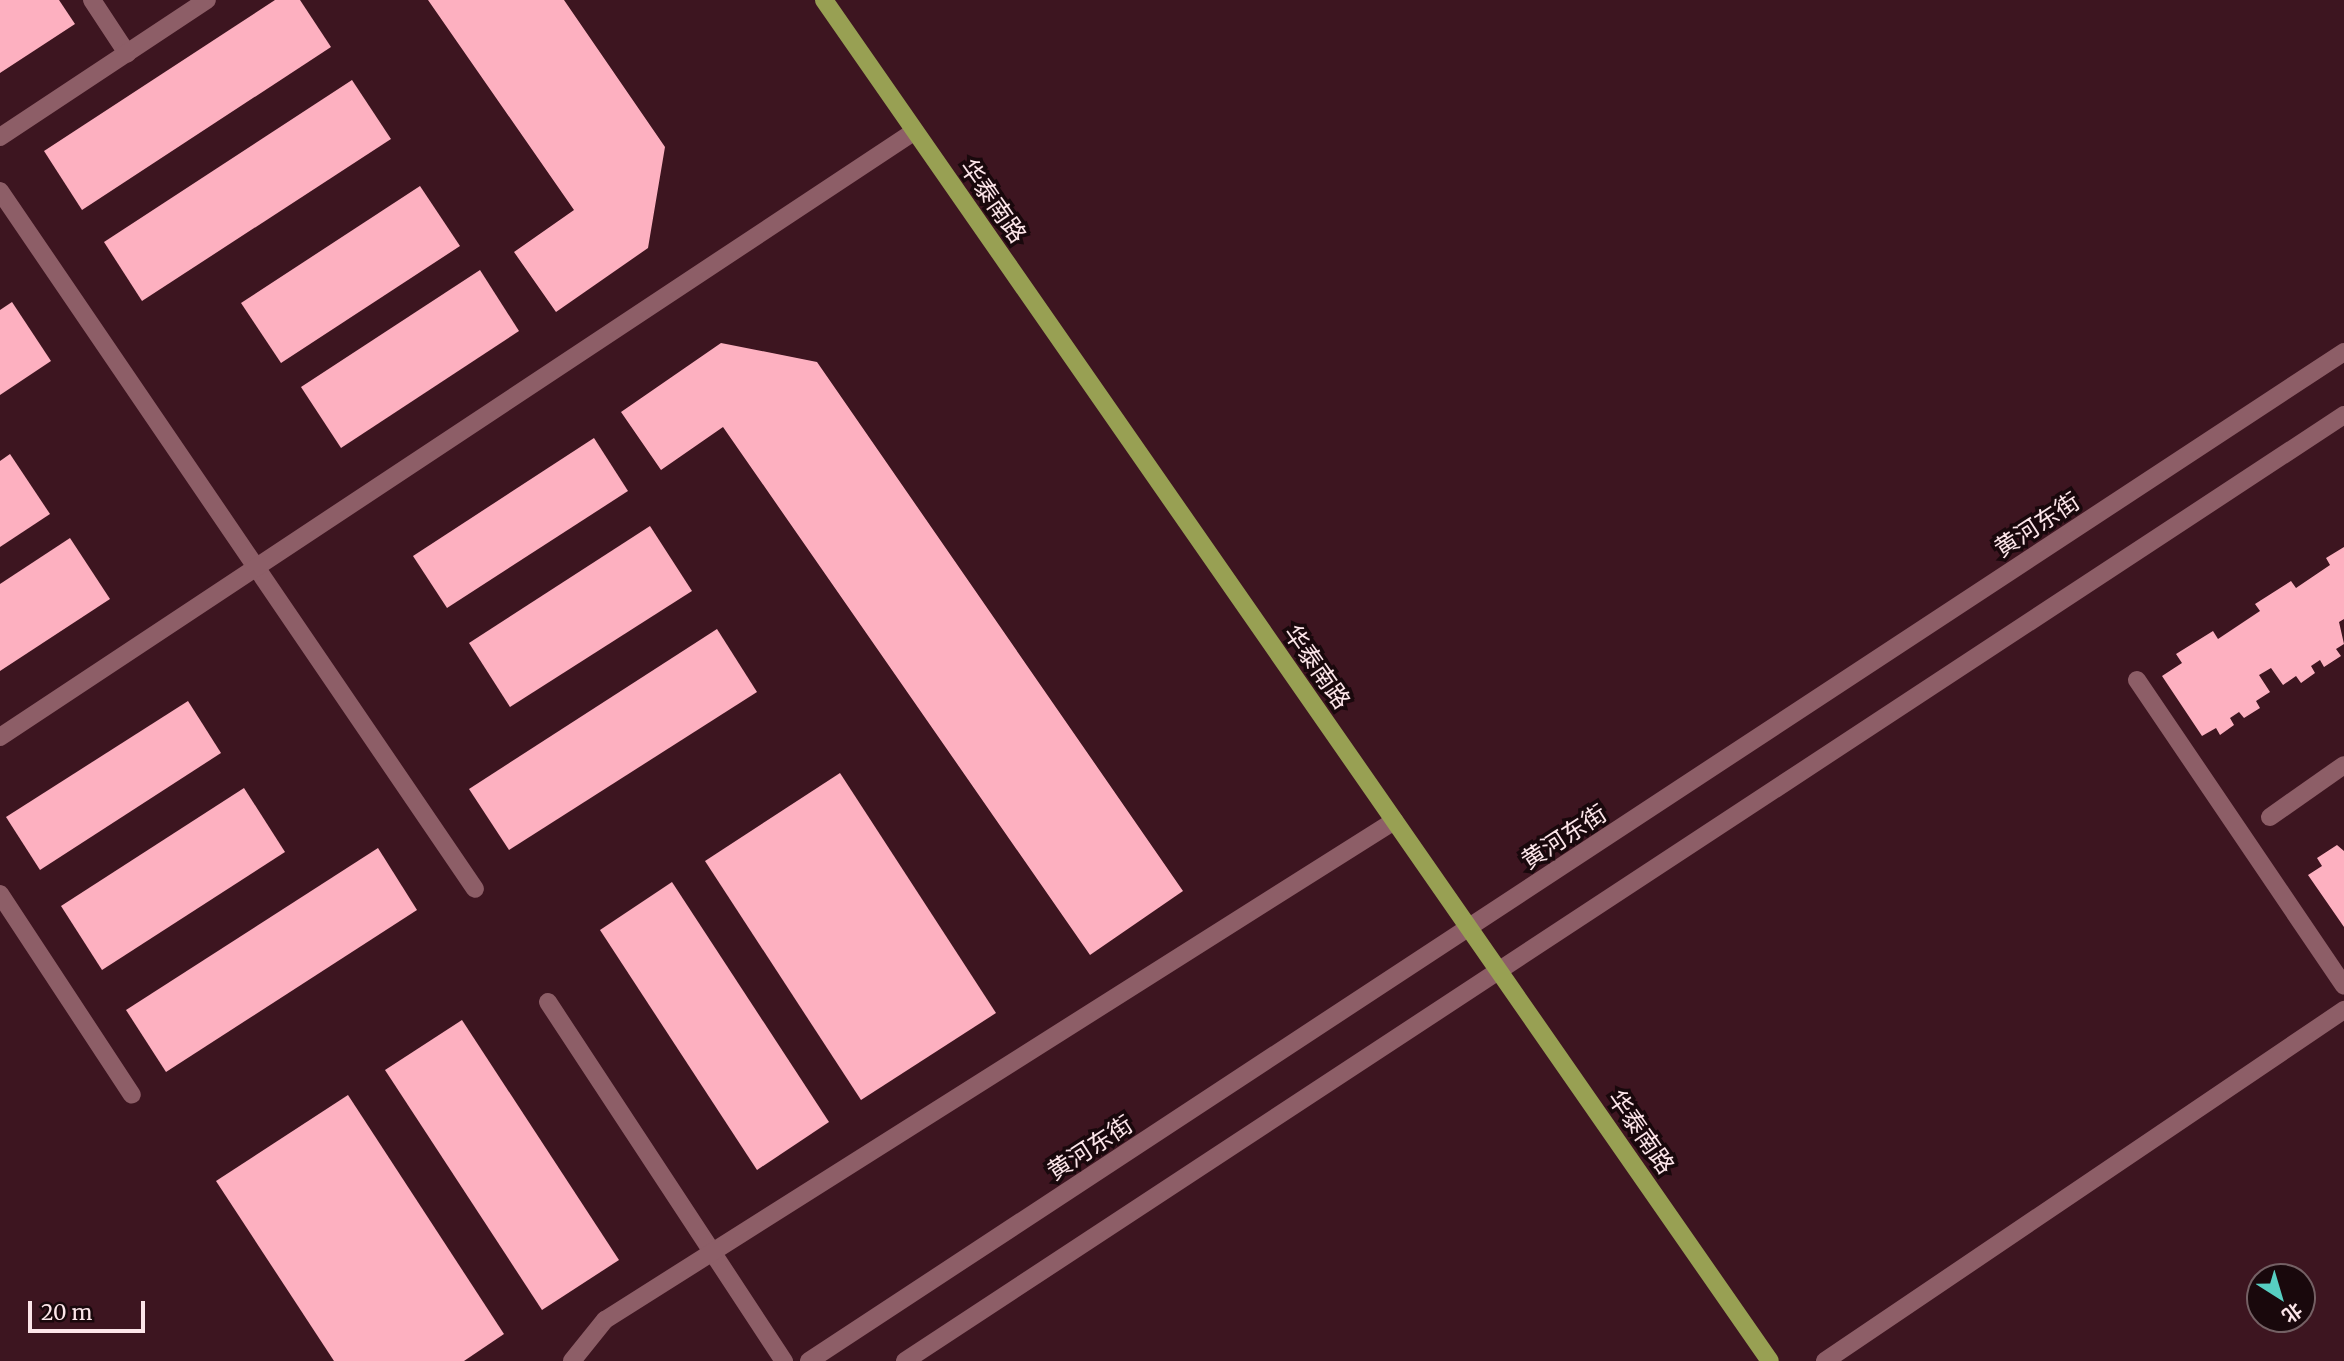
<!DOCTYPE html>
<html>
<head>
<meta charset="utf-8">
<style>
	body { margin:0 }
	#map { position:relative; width:2344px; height:1361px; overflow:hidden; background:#3d1520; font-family:Merriweather,"Noto Sans SC",serif }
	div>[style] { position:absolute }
	.building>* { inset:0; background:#fdb0c0 }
	.minor>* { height:18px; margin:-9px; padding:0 9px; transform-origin:9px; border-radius:9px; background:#8d5e67 }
	.major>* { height:18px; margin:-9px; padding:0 9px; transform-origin:9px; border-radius:9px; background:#98a053 }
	span { translate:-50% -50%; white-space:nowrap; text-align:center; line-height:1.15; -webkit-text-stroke:7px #19080c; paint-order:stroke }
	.street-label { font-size:24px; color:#fce5e9 }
	.north { position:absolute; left:2246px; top:1263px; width:70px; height:70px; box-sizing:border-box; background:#19080c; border:2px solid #746064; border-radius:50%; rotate:143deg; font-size:19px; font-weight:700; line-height:28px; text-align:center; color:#fce5e9 }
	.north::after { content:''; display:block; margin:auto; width:24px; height:32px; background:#57cec2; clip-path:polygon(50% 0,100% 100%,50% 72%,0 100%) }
	.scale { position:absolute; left:28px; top:1301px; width:117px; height:32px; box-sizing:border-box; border:4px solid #fce5e9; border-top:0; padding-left:9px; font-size:21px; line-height:24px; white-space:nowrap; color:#fce5e9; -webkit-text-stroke:5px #19080c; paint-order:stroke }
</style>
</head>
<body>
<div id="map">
	<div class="building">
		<i style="clip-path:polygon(0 0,59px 0,75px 24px,0 73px)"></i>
		<i style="clip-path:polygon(275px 0,300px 0,331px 47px,82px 210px,44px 151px)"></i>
		<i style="clip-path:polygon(428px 0,564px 0,665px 147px,648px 248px,556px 312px,514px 252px,574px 210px)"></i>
		<i style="clip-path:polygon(352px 80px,391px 139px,142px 301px,104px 242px)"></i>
		<i style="clip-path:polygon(420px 186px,460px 246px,281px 363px,241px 303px)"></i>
		<i style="clip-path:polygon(480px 270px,519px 331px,341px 448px,301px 387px)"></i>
		<i style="clip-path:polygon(12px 302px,51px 361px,0 395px,0 310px)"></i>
		<i style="clip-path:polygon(721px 343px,817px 362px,1183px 891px,1090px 955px,723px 427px,661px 470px,621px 412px)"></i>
		<i style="clip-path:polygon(594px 438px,628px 491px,447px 608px,413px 556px)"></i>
		<i style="clip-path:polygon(10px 454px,50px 514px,0 547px,0 461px)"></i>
		<i style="clip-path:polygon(650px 526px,692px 591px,510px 707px,469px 643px)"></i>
		<i style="clip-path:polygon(70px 538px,110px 599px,0 671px,0 584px)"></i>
		<i style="clip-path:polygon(2344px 547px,2344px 619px,2339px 622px,2344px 644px,2336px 649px,2341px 656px,2324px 667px,2320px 660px,2311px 666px,2315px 673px,2301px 683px,2296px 676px,2283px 685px,2271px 668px,2259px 675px,2270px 692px,2256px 701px,2260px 708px,2244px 718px,2239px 712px,2230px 718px,2234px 725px,2220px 735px,2216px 728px,2202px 736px,2162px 676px,2182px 663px,2176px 654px,2213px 631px,2218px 639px,2260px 611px,2255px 604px,2291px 581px,2296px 588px,2330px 565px,2326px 558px)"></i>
		<i style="clip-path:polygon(717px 629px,757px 692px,509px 850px,469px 789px)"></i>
		<i style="clip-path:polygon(188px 701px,221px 753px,40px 870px,6px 817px)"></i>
		<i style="clip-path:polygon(840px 773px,996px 1013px,861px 1100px,705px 861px)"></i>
		<i style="clip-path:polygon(244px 788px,285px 852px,102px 970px,61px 906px)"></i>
		<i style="clip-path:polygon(2337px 845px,2344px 851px,2344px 927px,2308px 875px,2322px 866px,2317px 858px)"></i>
		<i style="clip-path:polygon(378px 848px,417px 910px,166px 1072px,126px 1010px)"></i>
		<i style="clip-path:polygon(672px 882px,829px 1122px,757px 1170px,600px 930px)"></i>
		<i style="clip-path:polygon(462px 1020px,619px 1260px,542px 1310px,385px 1070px)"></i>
		<i style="clip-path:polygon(348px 1095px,504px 1334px,464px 1361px,334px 1361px,216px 1181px)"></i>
	</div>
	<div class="minor">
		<i style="left:92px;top:0;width:64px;rotate:56.6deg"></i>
		<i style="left:0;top:137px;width:248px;rotate:-33.5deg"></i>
		<i style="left:0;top:191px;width:844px;rotate:55.76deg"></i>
		<i style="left:2137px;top:680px;width:369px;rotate:55.9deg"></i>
		<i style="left:0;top:737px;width:1097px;rotate:-33.52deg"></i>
		<i style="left:2270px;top:817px;width:90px;rotate:-35.1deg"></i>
		<i style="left:0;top:894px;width:240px;rotate:56.7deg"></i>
		<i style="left:548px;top:1002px;width:430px;rotate:56.7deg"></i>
		<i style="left:572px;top:1361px;width:53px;rotate:-51.2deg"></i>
		<i style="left:605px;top:1320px;width:934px;rotate:-32.31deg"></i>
		<i style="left:809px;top:1361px;width:1837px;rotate:-33.32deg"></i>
		<i style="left:905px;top:1361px;width:1722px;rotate:-33.32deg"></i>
		<i style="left:1825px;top:1361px;width:627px;rotate:-34.07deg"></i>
	</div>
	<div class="major">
		<i style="left:824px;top:0;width:1657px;rotate:55.2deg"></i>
	</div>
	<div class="street-label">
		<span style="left:993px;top:201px;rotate:55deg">华泰南路</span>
		<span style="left:2037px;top:525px;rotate:-33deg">黄河东街</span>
		<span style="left:1317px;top:667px;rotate:55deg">华泰南路</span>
		<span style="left:1564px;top:837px;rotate:-33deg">黄河东街</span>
		<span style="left:1641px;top:1132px;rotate:55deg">华泰南路</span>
		<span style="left:1090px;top:1148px;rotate:-33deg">黄河东街</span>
	</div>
	<div class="north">北</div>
	<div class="scale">20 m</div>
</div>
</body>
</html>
